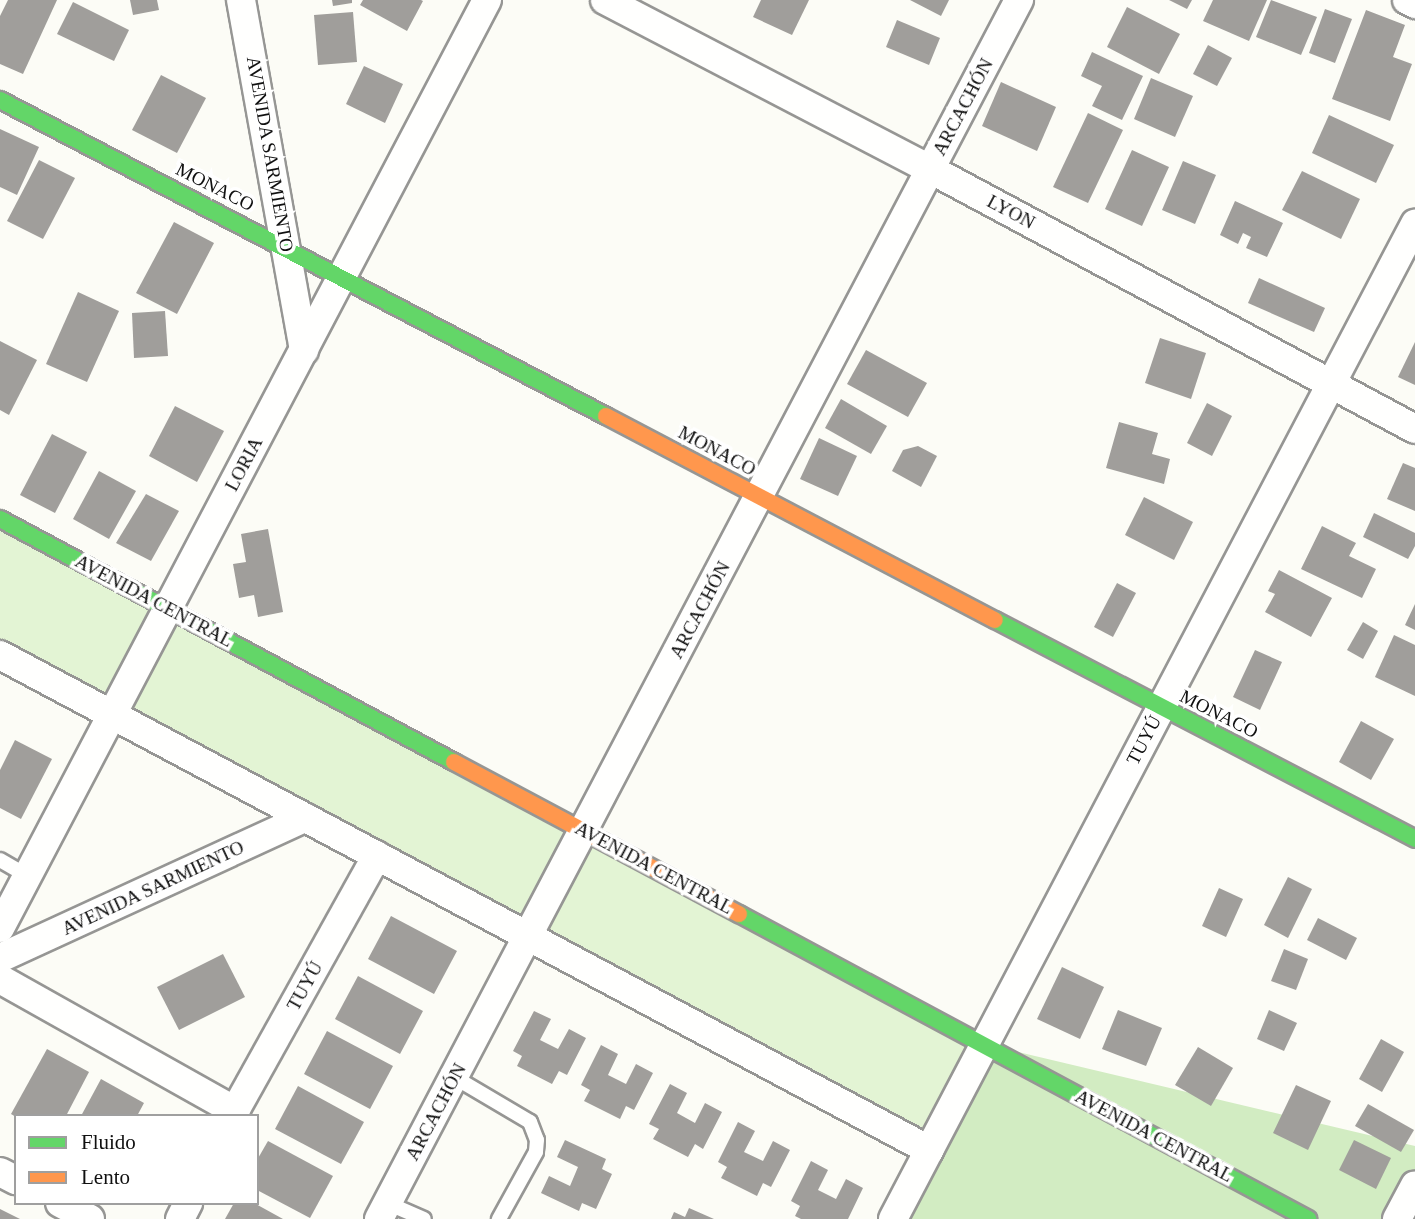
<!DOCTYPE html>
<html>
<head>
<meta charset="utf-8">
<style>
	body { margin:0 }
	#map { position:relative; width:1415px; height:1219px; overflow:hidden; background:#fcfcf6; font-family:"Times New Roman",serif }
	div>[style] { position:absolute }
	.green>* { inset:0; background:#e3f4d4 }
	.forest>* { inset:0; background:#d2ecc2 }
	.building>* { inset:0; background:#a09e9b }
	.roads { filter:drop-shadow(2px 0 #969694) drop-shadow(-2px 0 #969694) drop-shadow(0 2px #969694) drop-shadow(0 -2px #969694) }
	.lane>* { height:14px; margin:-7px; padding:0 7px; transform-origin:7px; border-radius:7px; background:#fffffe }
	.street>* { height:28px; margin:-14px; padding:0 14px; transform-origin:14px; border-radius:14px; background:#fffffe }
	.fast>* { height:16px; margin:-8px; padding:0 8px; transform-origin:8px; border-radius:8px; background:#63d668 }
	.slow>* { height:16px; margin:-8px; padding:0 8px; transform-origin:8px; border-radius:8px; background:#ff974d }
	span { translate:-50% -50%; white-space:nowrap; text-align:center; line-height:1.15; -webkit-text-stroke:7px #fff; paint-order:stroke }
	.street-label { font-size:19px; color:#101010 }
	.legend { position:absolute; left:14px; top:1114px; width:245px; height:91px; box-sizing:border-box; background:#fff; border:2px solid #9f9f9f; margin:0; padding:9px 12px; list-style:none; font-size:21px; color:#101010 }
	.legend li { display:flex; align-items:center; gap:14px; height:35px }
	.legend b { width:35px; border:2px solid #9f9f9f }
</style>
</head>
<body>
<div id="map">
	<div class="green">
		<i style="clip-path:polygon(0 519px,984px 1044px,929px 1150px,0 655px)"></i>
	</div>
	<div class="forest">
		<i style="clip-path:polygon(984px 1044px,1415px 1146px,1415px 1219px,892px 1219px)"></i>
	</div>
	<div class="building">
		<i style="clip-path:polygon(8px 0,57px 0,23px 74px,0 64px,0 16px)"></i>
		<i style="clip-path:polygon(130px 0,157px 0,159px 10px,133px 15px)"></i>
		<i style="clip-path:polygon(332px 0,352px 0,352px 3px,333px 6px)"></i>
		<i style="clip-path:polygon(363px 0,421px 0,423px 1px,407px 31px,360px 5px)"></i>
		<i style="clip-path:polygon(761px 0,809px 0,792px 35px,753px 17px)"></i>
		<i style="clip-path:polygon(910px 0,949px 0,941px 16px)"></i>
		<i style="clip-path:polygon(1169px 0,1192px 0,1187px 9px)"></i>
		<i style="clip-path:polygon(1213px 0,1267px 0,1249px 41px,1203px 21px)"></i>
		<i style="clip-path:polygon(1271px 0,1317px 17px,1301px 55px,1256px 37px)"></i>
		<i style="clip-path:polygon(73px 2px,129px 30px,114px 61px,57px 34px)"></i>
		<i style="clip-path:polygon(1127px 7px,1180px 34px,1159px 74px,1107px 47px)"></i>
		<i style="clip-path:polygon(1325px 9px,1352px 19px,1335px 63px,1309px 53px)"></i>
		<i style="clip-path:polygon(1366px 10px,1405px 25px,1393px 57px,1412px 64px,1390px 121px,1332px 99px)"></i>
		<i style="clip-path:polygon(353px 12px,357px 62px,318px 65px,314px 15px)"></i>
		<i style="clip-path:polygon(897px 20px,940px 38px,929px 65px,886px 47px)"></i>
		<i style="clip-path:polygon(1208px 45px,1232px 58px,1217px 86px,1193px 74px)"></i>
		<i style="clip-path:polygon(1092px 52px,1143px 76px,1122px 120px,1092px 106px,1102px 86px,1081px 76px)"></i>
		<i style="clip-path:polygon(364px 66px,403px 84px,385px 123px,346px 104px)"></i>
		<i style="clip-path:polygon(161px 75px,206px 98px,177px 153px,132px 130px)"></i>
		<i style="clip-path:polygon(1151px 78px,1193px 96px,1175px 137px,1134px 119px)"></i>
		<i style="clip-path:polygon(1001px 82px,1056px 107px,1037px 151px,982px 126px)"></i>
		<i style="clip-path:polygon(1088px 113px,1123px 130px,1088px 203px,1053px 187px)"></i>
		<i style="clip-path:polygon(1329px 115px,1394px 145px,1376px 183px,1312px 153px)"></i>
		<i style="clip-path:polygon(0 129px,39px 147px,17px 195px,0 187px)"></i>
		<i style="clip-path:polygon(1132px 150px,1169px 167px,1142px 226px,1105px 209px)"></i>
		<i style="clip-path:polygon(39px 160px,75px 178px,43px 239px,7px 221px)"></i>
		<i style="clip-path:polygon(1183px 161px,1216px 175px,1195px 224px,1162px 210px)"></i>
		<i style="clip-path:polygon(1302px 171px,1360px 199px,1341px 239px,1282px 210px)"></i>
		<i style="clip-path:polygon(1235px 201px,1283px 223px,1267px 257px,1246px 248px,1251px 237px,1243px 233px,1238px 244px,1220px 235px)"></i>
		<i style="clip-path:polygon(174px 222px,214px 243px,177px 314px,136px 293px)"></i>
		<i style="clip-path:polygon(1259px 278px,1325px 308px,1314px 332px,1248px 303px)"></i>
		<i style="clip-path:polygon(78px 292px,119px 311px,87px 382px,46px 364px)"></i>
		<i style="clip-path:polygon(165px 311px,168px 356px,134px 358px,132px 313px)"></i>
		<i style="clip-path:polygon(1160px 338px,1206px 353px,1191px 399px,1145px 383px)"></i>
		<i style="clip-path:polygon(0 341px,37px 360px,9px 415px,0 410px)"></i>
		<i style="clip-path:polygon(1415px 342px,1415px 385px,1398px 377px)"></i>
		<i style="clip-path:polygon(866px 350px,927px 383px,908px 417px,847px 384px)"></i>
		<i style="clip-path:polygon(841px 399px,887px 426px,871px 454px,825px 428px)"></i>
		<i style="clip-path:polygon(1207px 403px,1232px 416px,1212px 456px,1187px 443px)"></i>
		<i style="clip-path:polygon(175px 406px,224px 431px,197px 482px,149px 456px)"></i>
		<i style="clip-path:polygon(1119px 422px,1158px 433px,1152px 454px,1170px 459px,1164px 484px,1106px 468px)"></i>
		<i style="clip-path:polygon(52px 434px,87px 452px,55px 513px,20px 495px)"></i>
		<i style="clip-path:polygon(819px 438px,857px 456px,838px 496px,800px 479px)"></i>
		<i style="clip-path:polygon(918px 446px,937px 456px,921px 487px,892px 471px,903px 450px)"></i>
		<i style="clip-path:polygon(1403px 463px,1415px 468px,1415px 511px,1387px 499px)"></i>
		<i style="clip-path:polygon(99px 471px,136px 491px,109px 539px,73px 519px)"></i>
		<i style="clip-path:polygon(146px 494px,179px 511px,151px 561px,116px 543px)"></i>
		<i style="clip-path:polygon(1144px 497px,1193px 522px,1174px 560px,1125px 535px)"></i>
		<i style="clip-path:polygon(1374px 513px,1415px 533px,1415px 546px,1408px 559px,1363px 537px)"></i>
		<i style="clip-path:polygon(1322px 526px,1356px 543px,1349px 556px,1376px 569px,1362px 598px,1301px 569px)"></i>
		<i style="clip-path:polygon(268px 529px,283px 612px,258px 617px,254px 595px,239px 598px,233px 564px,246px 562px,241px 534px)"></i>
		<i style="clip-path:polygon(1279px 570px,1332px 598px,1311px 637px,1265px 612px,1275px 594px,1268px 591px)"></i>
		<i style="clip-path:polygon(1117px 583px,1136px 593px,1113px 637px,1094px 627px)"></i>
		<i style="clip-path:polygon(1415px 604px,1415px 630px,1405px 625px)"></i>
		<i style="clip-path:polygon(1363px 622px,1378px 631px,1363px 659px,1347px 650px)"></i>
		<i style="clip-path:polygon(1394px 635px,1415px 645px,1415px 696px,1375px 677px)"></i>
		<i style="clip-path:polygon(1255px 650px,1282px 662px,1260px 710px,1233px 697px)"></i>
		<i style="clip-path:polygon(1361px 721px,1394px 739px,1371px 780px,1339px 762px)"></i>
		<i style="clip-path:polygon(15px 740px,52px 759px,21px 819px,0 808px,0 770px)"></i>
		<i style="clip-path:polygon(1288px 877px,1312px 889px,1288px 938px,1264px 925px)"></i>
		<i style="clip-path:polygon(1219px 888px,1243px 899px,1226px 937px,1202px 926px)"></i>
		<i style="clip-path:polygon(391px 916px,457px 951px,434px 994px,368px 959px)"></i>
		<i style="clip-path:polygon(1318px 918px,1357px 938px,1346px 960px,1307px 940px)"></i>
		<i style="clip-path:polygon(1284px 949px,1308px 959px,1296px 990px,1271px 981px)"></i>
		<i style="clip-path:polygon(223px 954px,245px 997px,179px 1030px,157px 987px)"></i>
		<i style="clip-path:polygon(1062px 967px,1104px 987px,1080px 1039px,1037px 1019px)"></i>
		<i style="clip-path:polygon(358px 976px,423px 1011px,400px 1054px,335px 1019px)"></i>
		<i style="clip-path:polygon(1118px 1010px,1162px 1028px,1146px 1066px,1102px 1049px)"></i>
		<i style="clip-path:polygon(1269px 1010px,1297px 1023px,1284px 1051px,1257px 1039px)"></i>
		<i style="clip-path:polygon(534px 1011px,551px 1019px,540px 1040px,558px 1049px,569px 1029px,586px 1038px,567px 1075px,559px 1071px,552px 1084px,517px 1066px,522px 1056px,513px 1051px)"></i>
		<i style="clip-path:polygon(327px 1031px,393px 1066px,370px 1109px,304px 1074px)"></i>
		<i style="clip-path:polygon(1381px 1039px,1404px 1052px,1382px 1092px,1359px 1079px)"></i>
		<i style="clip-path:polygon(601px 1045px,618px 1054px,608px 1075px,626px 1084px,636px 1064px,653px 1073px,634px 1110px,626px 1106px,620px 1119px,584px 1101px,590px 1090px,581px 1085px)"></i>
		<i style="clip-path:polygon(1198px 1047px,1233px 1068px,1211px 1106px,1175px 1085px)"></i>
		<i style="clip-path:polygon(47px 1049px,89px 1072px,66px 1116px,16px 1117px,11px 1114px)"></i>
		<i style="clip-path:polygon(101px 1079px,144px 1103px,137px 1116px,81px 1116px)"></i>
		<i style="clip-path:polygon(670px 1084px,687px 1093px,677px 1113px,695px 1123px,705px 1103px,722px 1112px,703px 1149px,695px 1144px,688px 1157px,653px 1139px,659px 1129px,649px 1124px)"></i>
		<i style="clip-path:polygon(1296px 1085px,1331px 1101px,1308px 1150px,1273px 1133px)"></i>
		<i style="clip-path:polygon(298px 1086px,364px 1122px,341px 1164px,275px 1129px)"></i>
		<i style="clip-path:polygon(1368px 1104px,1414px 1130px,1401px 1152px,1355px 1126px)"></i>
		<i style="clip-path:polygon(738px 1122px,755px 1131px,744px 1152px,763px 1161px,773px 1141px,790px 1150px,771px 1187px,763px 1183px,757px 1196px,721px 1178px,727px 1167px,718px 1162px)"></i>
		<i style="clip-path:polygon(565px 1140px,606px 1159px,602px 1169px,612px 1174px,596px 1209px,582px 1203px,579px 1211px,541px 1193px,549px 1176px,570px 1186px,578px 1167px,557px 1157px)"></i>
		<i style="clip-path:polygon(1354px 1140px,1391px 1158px,1376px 1189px,1339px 1170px)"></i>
		<i style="clip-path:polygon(268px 1141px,333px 1176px,310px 1218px,257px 1190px,257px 1160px)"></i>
		<i style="clip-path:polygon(811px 1161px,828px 1170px,818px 1190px,836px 1199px,846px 1179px,863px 1188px,848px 1219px,801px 1219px,795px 1216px,800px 1206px,791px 1201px)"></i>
		<i style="clip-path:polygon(234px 1203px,254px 1203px,283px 1219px,225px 1219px)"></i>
		<i style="clip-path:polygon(689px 1208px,714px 1219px,671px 1219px,674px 1212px,685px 1217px)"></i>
		<i style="clip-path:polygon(0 1209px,20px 1219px,0 1219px)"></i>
	</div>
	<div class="roads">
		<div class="lane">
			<i style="left:0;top:860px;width:32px;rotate:30deg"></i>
			<i style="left:454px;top:1077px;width:88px;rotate:30.6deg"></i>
			<i style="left:530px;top:1122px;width:19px;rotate:69deg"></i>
			<i style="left:537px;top:1140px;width:12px;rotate:95deg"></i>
			<i style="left:536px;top:1152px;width:77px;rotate:118.9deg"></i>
			<i style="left:387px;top:1203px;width:40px;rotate:23.4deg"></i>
		</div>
		<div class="street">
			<i style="left:241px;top:0;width:356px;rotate:79.8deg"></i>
			<i style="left:605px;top:0;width:366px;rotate:27.5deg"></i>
			<i style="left:930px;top:169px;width:550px;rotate:28.19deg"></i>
			<i style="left:1407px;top:0;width:9px;rotate:27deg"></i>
			<i style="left:0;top:655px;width:1053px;rotate:28.05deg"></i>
			<i style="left:0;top:928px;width:1048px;rotate:-62.31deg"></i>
			<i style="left:0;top:958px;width:336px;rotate:-24.7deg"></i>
			<i style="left:0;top:979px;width:270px;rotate:29.3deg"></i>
			<i style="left:232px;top:1116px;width:298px;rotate:-60.9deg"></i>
			<i style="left:0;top:1172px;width:18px;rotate:27deg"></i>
			<i style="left:60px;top:1203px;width:34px;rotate:28deg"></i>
			<i style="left:180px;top:1219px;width:18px;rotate:-63deg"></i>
			<i style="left:379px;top:1219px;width:1377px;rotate:-62.3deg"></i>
			<i style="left:893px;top:1219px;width:1124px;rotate:-62.32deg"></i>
			<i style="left:1397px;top:1219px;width:38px;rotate:-62deg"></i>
		</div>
		<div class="fast">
			<i style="left:0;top:100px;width:683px;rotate:27.54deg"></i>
			<i style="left:0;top:519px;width:515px;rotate:28.16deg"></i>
			<i style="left:995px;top:620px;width:474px;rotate:27.5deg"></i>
			<i style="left:739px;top:914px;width:646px;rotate:28.19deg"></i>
		</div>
		<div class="slow">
			<i style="left:606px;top:416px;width:439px;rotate:27.7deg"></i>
			<i style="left:454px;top:762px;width:323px;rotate:28.1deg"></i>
		</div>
	</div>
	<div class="street-label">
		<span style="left:963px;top:107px;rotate:-62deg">ARCACHÓN</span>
		<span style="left:270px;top:154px;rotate:80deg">AVENIDA SARMIENTO</span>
		<span style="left:215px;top:187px;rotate:27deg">MONACO</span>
		<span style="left:1011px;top:212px;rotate:28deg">LYON</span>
		<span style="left:717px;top:451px;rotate:28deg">MONACO</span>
		<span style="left:244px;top:464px;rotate:-62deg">LORIA</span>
		<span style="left:154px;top:601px;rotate:28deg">AVENIDA CENTRAL</span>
		<span style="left:700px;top:610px;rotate:-62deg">ARCACHÓN</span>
		<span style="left:1219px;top:714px;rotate:27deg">MONACO</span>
		<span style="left:1144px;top:740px;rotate:-62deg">TUYÚ</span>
		<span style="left:654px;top:868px;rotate:28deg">AVENIDA CENTRAL</span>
		<span style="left:153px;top:888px;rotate:-25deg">AVENIDA SARMIENTO</span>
		<span style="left:305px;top:986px;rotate:-61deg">TUYÚ</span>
		<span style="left:436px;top:1112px;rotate:-62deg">ARCACHÓN</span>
		<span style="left:1154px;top:1136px;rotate:28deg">AVENIDA CENTRAL</span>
	</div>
	<ul class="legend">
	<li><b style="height:9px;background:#63d668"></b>Fluido</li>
	<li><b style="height:9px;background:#ff974d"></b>Lento</li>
	</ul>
</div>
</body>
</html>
